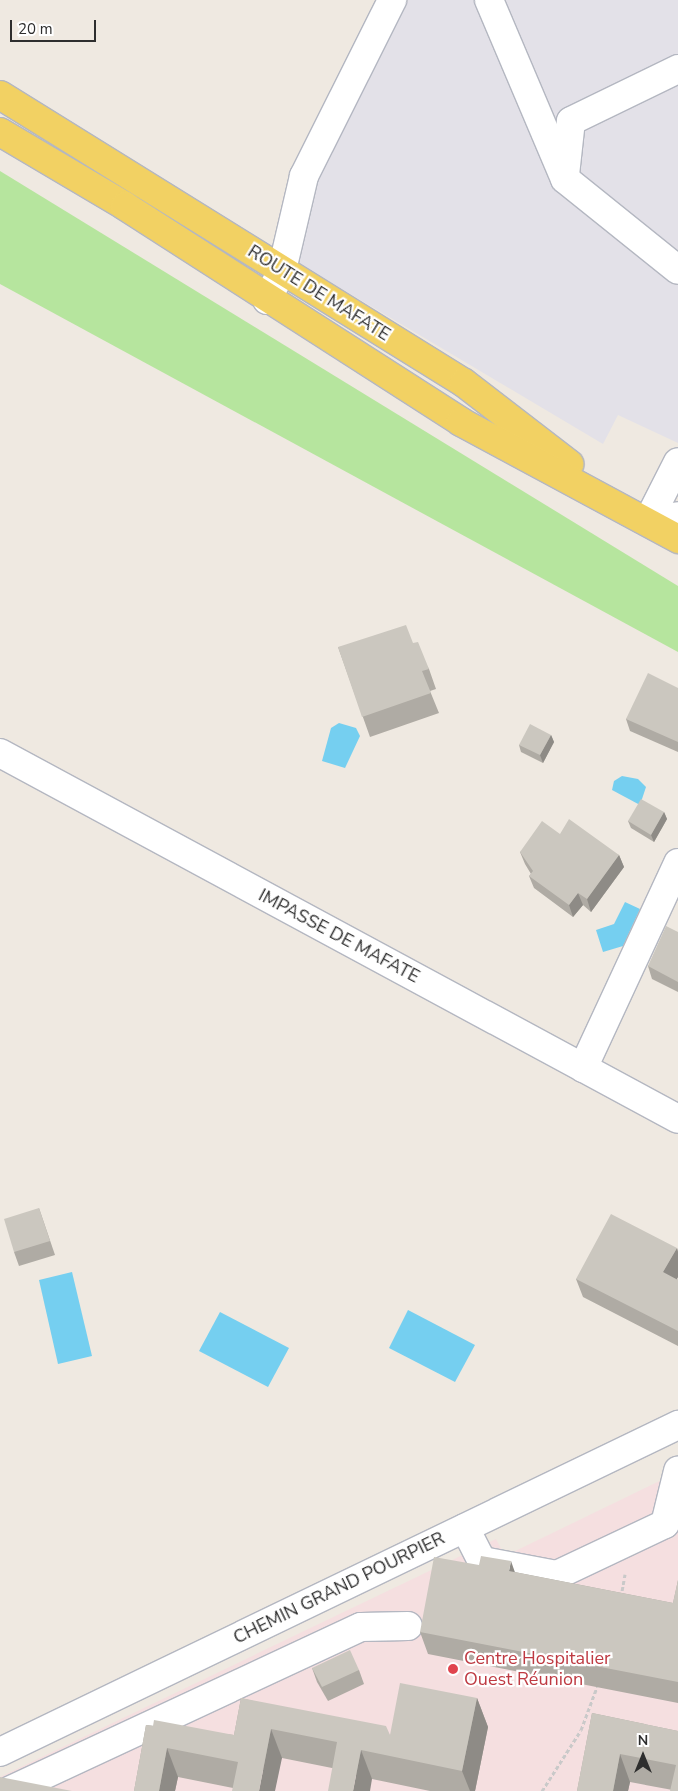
<!DOCTYPE html>
<html>
<head>
<meta charset="utf-8">
<style>
	body { margin:0 }
	#map { position:relative; width:678px; height:1791px; overflow:hidden; background:#efe9e1; font-family:"Nunito Sans",sans-serif }
	div>[style] { position:absolute }
	.industrial>* { inset:0; background:#e3e1e8 }
	.medical>* { inset:0; background:#f5dfe0 }
	.green>* { inset:0; background:#b6e59e }
	.water>* { inset:0; background:#75cff0 }
	.path>* { height:3px; margin-top:-1.5px; transform-origin:0; background:repeating-linear-gradient(90deg,#c9c9c9 0 4px,transparent 0 6.5px) }
	.roads { filter:drop-shadow(1px 0 #b4b7c1) drop-shadow(-1px 0 #b4b7c1) drop-shadow(0 1px #b4b7c1) drop-shadow(0 -1px #b4b7c1) }
	.minor>* { height:28px; margin:-14px; padding:0 14px; transform-origin:14px; border-radius:14px; background:#fff }
	.major>* { height:28px; margin:-14px; padding:0 14px; transform-origin:14px; border-radius:14px; background:#f2d163 }
	.wall>* { inset:0; background:#afaba4 }
	.shaded-wall>* { inset:0; background:#8e8b86 }
	.building>* { inset:0; background:#cbc7bf }
	.dots>* { width:14px; height:14px; translate:-50% -50%; box-sizing:border-box; border:2px solid #fff; border-radius:50% }
	span { translate:-50% -50%; white-space:nowrap; text-align:center; line-height:1.15; -webkit-text-stroke:4.5px #fff; paint-order:stroke }
	.street-label { font-size:18px; color:#2e2e2e }
	.health-label { font-size:18px; color:#be3a42 }
	.left { translate:0 -50%; text-align:left }
	.north { position:absolute; left:618px; top:1731px; width:50px; height:50px; -webkit-text-stroke:4px #fff; paint-order:stroke; rotate:0deg; font-size:14px; font-weight:700; line-height:20px; text-align:center; color:#2e2e2e }
	.north::after { content:''; display:block; margin:auto; width:18px; height:22px; background:#2e2e2e; clip-path:polygon(50% 0,100% 100%,50% 72%,0 100%) }
	.scale { position:absolute; left:10px; top:20px; width:86px; height:22px; box-sizing:border-box; border:2px solid #2e2e2e; border-top:0; padding-left:6px; font-size:15px; line-height:18px; white-space:nowrap; color:#2e2e2e; -webkit-text-stroke:4px #fff; paint-order:stroke }
</style>
</head>
<body>
<div id="map">
	<div class="industrial">
		<i style="clip-path:polygon(408px 0,678px 0,678px 443px,618px 415px,603px 444px,278px 251px)"></i>
	</div>
	<div class="medical">
		<i style="clip-path:polygon(678px 1472px,678px 1791px,0 1791px,0 1777px,496px 1539px,505px 1556px)"></i>
	</div>
	<div class="green">
		<i style="clip-path:polygon(0 171px,678px 586px,678px 652px,0 284px)"></i>
	</div>
	<div class="water">
		<i style="clip-path:polygon(339px 723px,356px 728px,360px 736px,345px 768px,322px 761px,331px 728px)"></i>
		<i style="clip-path:polygon(622px 776px,638px 779px,646px 787px,640px 805px,612px 790px,614px 781px)"></i>
		<i style="clip-path:polygon(625px 902px,640px 909px,623px 946px,603px 952px,596px 930px,614px 924px)"></i>
		<i style="clip-path:polygon(72px 1272px,92px 1356px,58px 1364px,39px 1280px)"></i>
		<i style="clip-path:polygon(408px 1310px,475px 1345px,455px 1382px,389px 1348px)"></i>
		<i style="clip-path:polygon(220px 1312px,289px 1348px,268px 1387px,199px 1351px)"></i>
	</div>
	<div class="path">
		<i style="left:621px;top:1597px;width:23px;rotate:-80deg"></i>
		<i style="left:542px;top:1791px;width:72px;rotate:-57.4deg"></i>
		<i style="left:581px;top:1730px;width:46px;rotate:-69.6deg"></i>
	</div>
	<div class="roads">
		<div class="minor">
			<i style="left:489px;top:0;width:194px;rotate:67deg"></i>
			<i style="left:565px;top:179px;width:145px;rotate:38.8deg"></i>
			<i style="left:565px;top:175px;width:54px;rotate:-83.7deg"></i>
			<i style="left:571px;top:121px;width:119px;rotate:-25.9deg"></i>
			<i style="left:267px;top:300px;width:34px;rotate:-63deg"></i>
			<i style="left:282px;top:270px;width:97px;rotate:-76.8deg"></i>
			<i style="left:304px;top:176px;width:197px;rotate:-63.4deg"></i>
			<i style="left:648px;top:521px;width:66px;rotate:-63deg"></i>
			<i style="left:648px;top:521px;width:30px;rotate:-9deg"></i>
			<i style="left:0;top:753px;width:770px;rotate:28.36deg"></i>
			<i style="left:583px;top:1068px;width:226px;rotate:-65.1deg"></i>
			<i style="left:465px;top:1528px;width:37px;rotate:63deg"></i>
			<i style="left:482px;top:1561px;width:76px;rotate:10.6deg"></i>
			<i style="left:557px;top:1575px;width:119px;rotate:-25.3deg"></i>
			<i style="left:665px;top:1524px;width:55px;rotate:-76.2deg"></i>
			<i style="left:0;top:1752px;width:753px;rotate:-25.75deg"></i>
			<i style="left:9px;top:1791px;width:388px;rotate:-25deg"></i>
			<i style="left:361px;top:1627px;width:47px;rotate:-1.2deg"></i>
		</div>
		<div class="major">
			<i style="left:0;top:95px;width:546px;rotate:31.83deg"></i>
			<i style="left:464px;top:383px;width:133px;rotate:37.6deg"></i>
			<i style="left:0;top:132px;width:145px;rotate:30.6deg"></i>
			<i style="left:125px;top:206px;width:399px;rotate:32.7deg"></i>
			<i style="left:461px;top:422px;width:247px;rotate:28.3deg"></i>
		</div>
	</div>
	<div class="wall">
		<i style="clip-path:polygon(413px 643px,429px 669px,436px 689px,430px 691px,439px 713px,370px 737px,338px 647px)"></i>
		<i style="clip-path:polygon(678px 688px,678px 752px,630px 731px,626px 719px)"></i>
		<i style="clip-path:polygon(551px 735px,554px 742px,543px 763px,521px 752px,519px 745px)"></i>
		<i style="clip-path:polygon(664px 812px,667px 819px,654px 842px,631px 828px,628px 821px)"></i>
		<i style="clip-path:polygon(560px 834px,619px 855px,624px 867px,591px 912px,583px 905px,573px 917px,534px 888px,529px 876px,531px 874px,525px 864px,520px 852px)"></i>
		<i style="clip-path:polygon(678px 932px,678px 992px,652px 979px,648px 966px)"></i>
		<i style="clip-path:polygon(39px 1208px,55px 1255px,19px 1266px,14px 1252px)"></i>
		<i style="clip-path:polygon(677px 1248px,678px 1252px,678px 1277px,677px 1279px,678px 1280px,678px 1346px,583px 1297px,576px 1279px)"></i>
		<i style="clip-path:polygon(479px 1565px,673px 1603px,678px 1580px,678px 1703px,428px 1654px,420px 1632px)"></i>
		<i style="clip-path:polygon(312px 1668px,359px 1670px,364px 1684px,328px 1701px,317px 1682px)"></i>
		<i style="clip-path:polygon(241px 1698px,390px 1735px,477px 1698px,488px 1727px,475px 1791px,430px 1791px,372px 1779px,332px 1768px,282px 1758px,233px 1788px,178px 1777px,175px 1791px,134px 1791px,146px 1725px,234px 1735px)"></i>
		<i style="clip-path:polygon(592px 1713px,678px 1731px,678px 1791px,630px 1782px,628px 1791px,577px 1791px)"></i>
	</div>
	<div class="shaded-wall">
		<i style="clip-path:polygon(551px 735px,554px 742px,543px 763px,540px 755px)"></i>
		<i style="clip-path:polygon(664px 812px,667px 819px,654px 842px,651px 835px)"></i>
		<i style="clip-path:polygon(619px 855px,624px 867px,591px 912px,587px 899px)"></i>
		<i style="clip-path:polygon(578px 893px,583px 905px,573px 917px,569px 905px)"></i>
		<i style="clip-path:polygon(677px 1248px,678px 1252px,678px 1277px,670px 1291px,663px 1272px)"></i>
		<i style="clip-path:polygon(511px 1561px,519px 1584px,509px 1571px)"></i>
		<i style="clip-path:polygon(477px 1698px,488px 1727px,475px 1791px,470px 1791px,462px 1771px)"></i>
		<i style="clip-path:polygon(271px 1729px,282px 1758px,275px 1791px,259px 1791px)"></i>
		<i style="clip-path:polygon(167px 1748px,178px 1777px,175px 1791px,159px 1791px)"></i>
		<i style="clip-path:polygon(361px 1750px,372px 1779px,370px 1791px,353px 1791px)"></i>
		<i style="clip-path:polygon(620px 1754px,630px 1782px,628px 1791px,613px 1791px)"></i>
	</div>
	<div class="building">
		<i style="clip-path:polygon(406px 625px,413px 643px,418px 642px,429px 669px,422px 671px,431px 693px,362px 717px,338px 647px)"></i>
		<i style="clip-path:polygon(648px 673px,678px 688px,678px 742px,626px 719px)"></i>
		<i style="clip-path:polygon(530px 724px,551px 735px,540px 755px,519px 745px)"></i>
		<i style="clip-path:polygon(641px 799px,664px 812px,651px 835px,628px 821px)"></i>
		<i style="clip-path:polygon(569px 819px,619px 855px,587px 899px,578px 893px,569px 905px,529px 876px,533px 871px,520px 852px,542px 821px,560px 834px)"></i>
		<i style="clip-path:polygon(666px 926px,678px 932px,678px 982px,648px 966px)"></i>
		<i style="clip-path:polygon(39px 1208px,50px 1241px,14px 1252px,4px 1219px)"></i>
		<i style="clip-path:polygon(611px 1214px,677px 1248px,663px 1272px,678px 1280px,678px 1331px,576px 1279px)"></i>
		<i style="clip-path:polygon(481px 1556px,511px 1561px,509px 1571px,673px 1603px,678px 1580px,678px 1682px,420px 1632px,434px 1557px,479px 1565px)"></i>
		<i style="clip-path:polygon(350px 1650px,359px 1670px,322px 1687px,312px 1668px)"></i>
		<i style="clip-path:polygon(400px 1683px,477px 1698px,462px 1771px,361px 1750px,353px 1791px,328px 1791px,337px 1742px,271px 1729px,259px 1791px,232px 1791px,238px 1762px,167px 1748px,159px 1791px,134px 1791px,146px 1725px,153px 1726px,154px 1720px,234px 1735px,241px 1698px,386px 1726px,390px 1735px)"></i>
		<i style="clip-path:polygon(592px 1713px,678px 1731px,678px 1791px,670px 1791px,676px 1765px,620px 1754px,613px 1791px,577px 1791px)"></i>
		<i style="clip-path:polygon(0 1777px,72px 1791px,0 1791px)"></i>
	</div>
	<div class="dots">
		<i style="left:453px;top:1669px;background:#e0444e"></i>
	</div>
	<div class="street-label">
		<span style="left:319px;top:293px;rotate:32deg">ROUTE DE MAFATE</span>
		<span style="left:339px;top:936px;rotate:28deg">IMPASSE DE MAFATE</span>
		<span style="left:339px;top:1588px;rotate:-26deg">CHEMIN GRAND POURPIER</span>
	</div>
	<div class="health-label">
		<span class="left" style="left:464px;top:1669px">Centre Hospitalier<br>Ouest Réunion</span>
	</div>
	<div class="north">N</div>
	<div class="scale">20 m</div>
</div>
</body>
</html>
